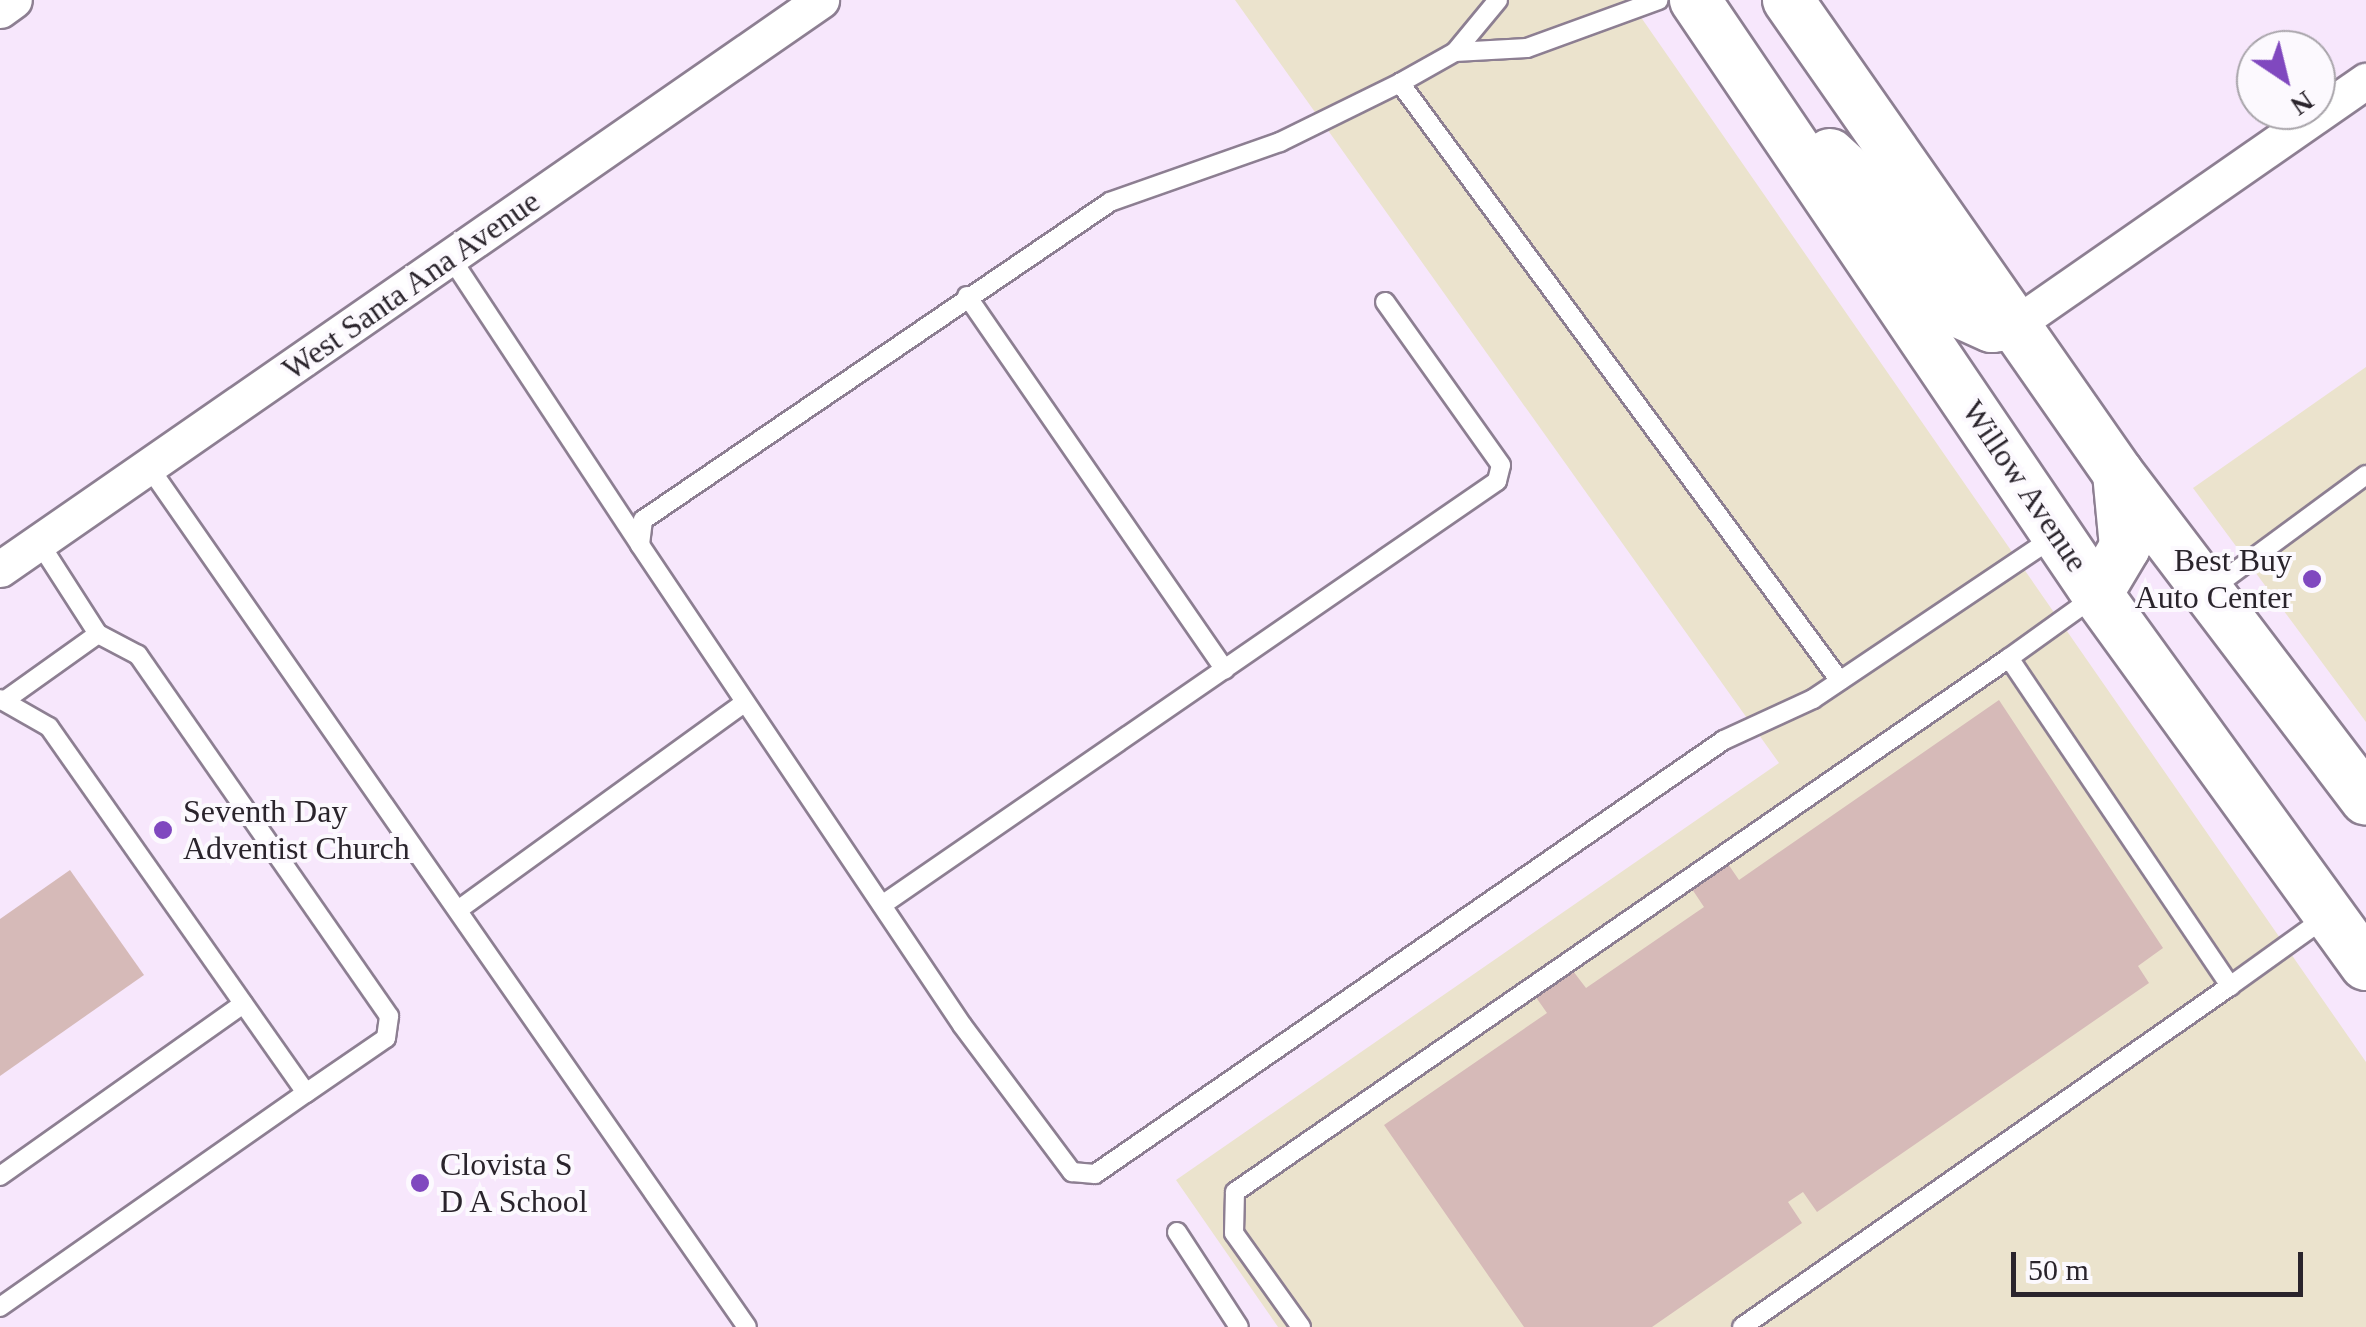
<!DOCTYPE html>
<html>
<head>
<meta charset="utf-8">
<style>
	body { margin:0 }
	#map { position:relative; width:2366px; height:1327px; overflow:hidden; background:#f7e7fc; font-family:"Times New Roman",serif }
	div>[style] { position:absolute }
	.commercial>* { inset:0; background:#ebe3cd }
	.building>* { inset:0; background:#d6bab8 }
	.roads { filter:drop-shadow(2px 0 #8d7f92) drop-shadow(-2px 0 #8d7f92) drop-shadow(0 2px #8d7f92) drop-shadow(0 -2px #8d7f92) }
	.service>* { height:18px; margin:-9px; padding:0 9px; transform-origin:9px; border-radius:9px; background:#fff }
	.minor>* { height:35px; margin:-17.5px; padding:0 17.5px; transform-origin:17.5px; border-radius:17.5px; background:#fff }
	.secondary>* { height:50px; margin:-25px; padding:0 25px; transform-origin:25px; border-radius:25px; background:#fff }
	.dots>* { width:28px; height:28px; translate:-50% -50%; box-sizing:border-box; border:5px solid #fcf9fe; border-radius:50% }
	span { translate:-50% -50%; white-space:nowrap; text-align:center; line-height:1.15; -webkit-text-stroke:8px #fcf9fe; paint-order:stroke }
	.street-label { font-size:32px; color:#2a242c }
	.poi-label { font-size:32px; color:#2a242c }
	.right { translate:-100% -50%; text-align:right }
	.left { translate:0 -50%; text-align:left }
	.north { position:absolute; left:2236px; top:30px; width:100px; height:100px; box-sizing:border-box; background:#fcf9fe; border:2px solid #a8a4aa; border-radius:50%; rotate:145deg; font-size:28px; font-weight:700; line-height:40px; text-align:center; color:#2a242c }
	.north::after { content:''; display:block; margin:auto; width:35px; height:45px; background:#8048bf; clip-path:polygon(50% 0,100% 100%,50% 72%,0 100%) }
	.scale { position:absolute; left:2011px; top:1252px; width:292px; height:45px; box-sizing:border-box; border:5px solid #2a242c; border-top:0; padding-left:12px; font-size:30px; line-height:35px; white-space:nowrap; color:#2a242c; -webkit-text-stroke:8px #fcf9fe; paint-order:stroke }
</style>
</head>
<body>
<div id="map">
	<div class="commercial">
		<i style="clip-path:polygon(1235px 0,1629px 0,2366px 1062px,2366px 1327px,1278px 1327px,1176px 1180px,1779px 763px)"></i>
		<i style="clip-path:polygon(2366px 367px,2366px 722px,2193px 488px)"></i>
	</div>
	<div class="building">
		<i style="clip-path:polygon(1999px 700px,2163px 948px,2138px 966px,2149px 983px,1817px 1212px,1803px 1192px,1788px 1202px,1802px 1223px,1652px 1327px,1524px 1327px,1384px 1125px,1547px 1013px,1533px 993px,1570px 967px,1586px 988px,1704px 907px,1690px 886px,1726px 861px,1739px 880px)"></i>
		<i style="clip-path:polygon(70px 870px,144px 975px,0 1076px,0 919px)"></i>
	</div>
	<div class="roads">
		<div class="service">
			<i style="left:1498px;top:0;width:67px;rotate:129.6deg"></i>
			<i style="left:1455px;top:52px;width:63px;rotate:150.6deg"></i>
			<i style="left:1400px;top:83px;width:134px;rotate:153.8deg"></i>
			<i style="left:1280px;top:142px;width:180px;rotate:160.6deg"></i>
			<i style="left:1110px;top:202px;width:565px;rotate:145.75deg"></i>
			<i style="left:643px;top:520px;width:25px;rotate:97deg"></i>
			<i style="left:640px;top:545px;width:578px;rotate:56.14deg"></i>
			<i style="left:962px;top:1025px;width:184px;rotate:53.2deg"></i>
			<i style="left:1072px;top:1172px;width:23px;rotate:5deg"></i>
			<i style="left:1095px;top:1174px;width:764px;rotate:-34.61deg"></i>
			<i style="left:1724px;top:740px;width:98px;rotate:-24.7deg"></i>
			<i style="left:1813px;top:699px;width:289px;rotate:-33.9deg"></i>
			<i style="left:1455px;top:52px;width:72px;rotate:-3.2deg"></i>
			<i style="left:1527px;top:48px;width:140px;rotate:-20deg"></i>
			<i style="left:1400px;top:83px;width:742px;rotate:53.65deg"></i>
			<i style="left:451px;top:258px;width:344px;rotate:56.6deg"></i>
			<i style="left:967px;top:296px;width:454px;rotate:55.4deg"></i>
			<i style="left:149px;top:467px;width:1047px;rotate:55.19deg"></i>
			<i style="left:2210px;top:590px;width:194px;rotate:-36.4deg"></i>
			<i style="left:2094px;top:597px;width:105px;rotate:144.3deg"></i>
			<i style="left:2009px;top:658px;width:396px;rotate:56deg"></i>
			<i style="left:2230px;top:986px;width:118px;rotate:-35.7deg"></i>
			<i style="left:0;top:699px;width:56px;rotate:29.7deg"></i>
			<i style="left:49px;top:727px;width:447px;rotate:54.9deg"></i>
			<i style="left:306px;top:1093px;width:97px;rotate:-34.5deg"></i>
			<i style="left:386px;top:1038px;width:22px;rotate:-82deg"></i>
			<i style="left:389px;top:1016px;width:440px;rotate:-124.8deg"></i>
			<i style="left:138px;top:655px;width:45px;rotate:-152.3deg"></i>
			<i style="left:98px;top:634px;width:109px;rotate:-122.7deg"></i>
			<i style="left:4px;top:701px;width:115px;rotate:-35.5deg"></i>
			<i style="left:882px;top:905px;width:747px;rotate:-34.58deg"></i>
			<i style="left:1497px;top:481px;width:16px;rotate:-76deg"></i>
			<i style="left:1501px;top:465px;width:200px;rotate:-125.4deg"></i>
			<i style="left:458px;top:910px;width:354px;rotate:-35.9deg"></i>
			<i style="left:0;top:1176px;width:298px;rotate:-35.3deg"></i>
			<i style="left:1177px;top:1232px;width:113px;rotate:56.9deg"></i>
			<i style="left:0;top:1307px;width:373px;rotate:-35deg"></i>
			<i style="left:1301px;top:1327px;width:115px;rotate:-125.5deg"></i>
			<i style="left:1234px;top:1233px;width:41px;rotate:-88.6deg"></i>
			<i style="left:1235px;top:1192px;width:940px;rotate:-34.6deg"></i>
			<i style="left:1742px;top:1327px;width:595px;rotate:-34.94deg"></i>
		</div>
		<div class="minor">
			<i style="left:0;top:10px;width:17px;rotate:-36deg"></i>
			<i style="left:2016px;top:324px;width:426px;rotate:-34.8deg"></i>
			<i style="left:0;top:569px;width:999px;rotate:-34.72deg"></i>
		</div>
		<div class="secondary">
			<i style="left:1695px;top:0;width:717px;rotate:55.91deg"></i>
			<i style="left:2097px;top:594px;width:458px;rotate:54.1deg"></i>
			<i style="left:1788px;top:0;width:577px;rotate:55.1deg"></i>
			<i style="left:2118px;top:473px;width:410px;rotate:52.8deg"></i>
			<i style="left:1830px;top:154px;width:49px;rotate:42.5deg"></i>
			<i style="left:1866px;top:187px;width:155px;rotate:53.6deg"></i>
			<i style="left:1958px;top:312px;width:37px;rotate:24deg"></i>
			<i style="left:1992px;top:327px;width:24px;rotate:-7deg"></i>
			<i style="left:2097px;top:594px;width:55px;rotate:-59.2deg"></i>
			<i style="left:2125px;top:547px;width:74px;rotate:-95.4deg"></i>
		</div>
	</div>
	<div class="dots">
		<i style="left:2312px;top:579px;background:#8048bf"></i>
		<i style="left:163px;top:830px;background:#8048bf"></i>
		<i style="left:420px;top:1183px;background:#8048bf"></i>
	</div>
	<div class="street-label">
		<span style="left:411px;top:285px;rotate:-35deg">West Santa Ana Avenue</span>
		<span style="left:2025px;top:486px;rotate:56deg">Willow Avenue</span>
	</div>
	<div class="poi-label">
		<span class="right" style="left:2292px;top:579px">Best Buy<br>Auto Center</span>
		<span class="left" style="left:183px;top:830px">Seventh Day<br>Adventist Church</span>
		<span class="left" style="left:440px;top:1183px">Clovista S<br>D A School</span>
	</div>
	<div class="north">N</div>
	<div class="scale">50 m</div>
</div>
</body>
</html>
